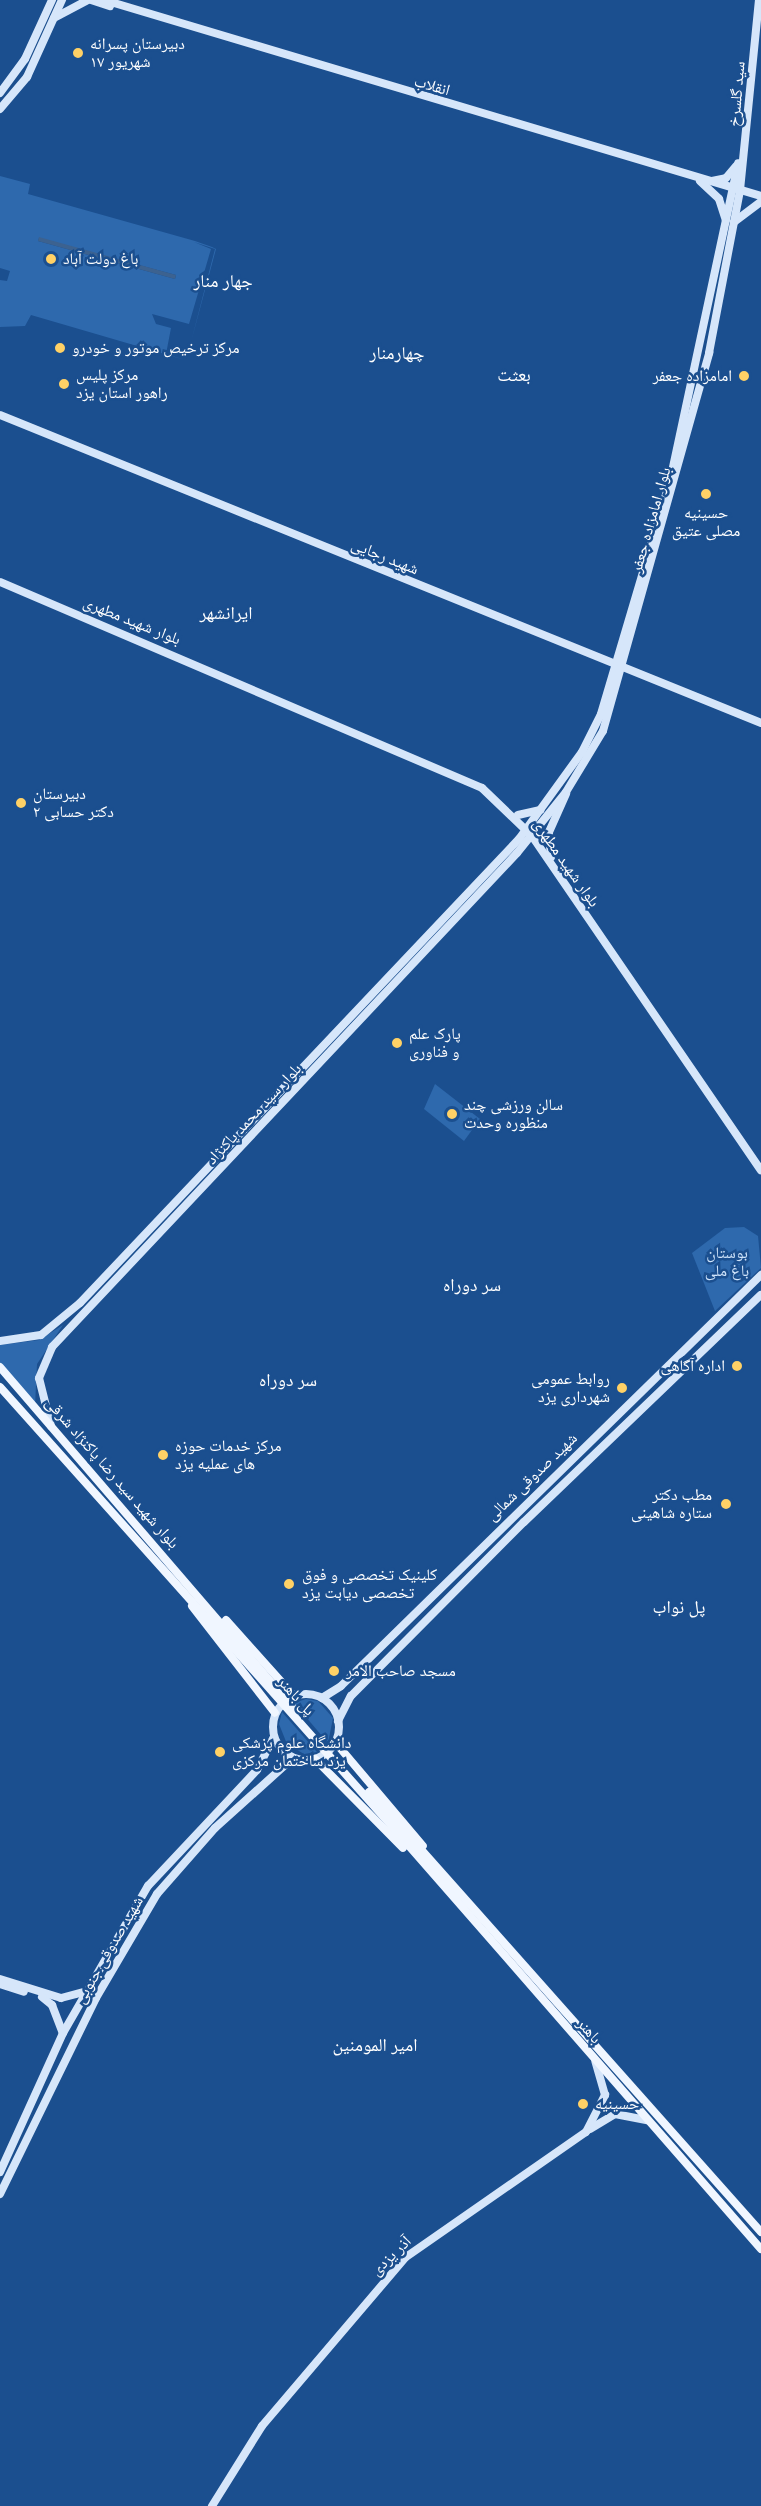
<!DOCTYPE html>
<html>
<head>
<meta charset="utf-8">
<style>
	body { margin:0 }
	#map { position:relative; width:761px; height:2506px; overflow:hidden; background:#1b4f8f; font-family:Figtree,"Noto Naskh Arabic",sans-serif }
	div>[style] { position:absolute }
	.green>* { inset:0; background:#2e69ad }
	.water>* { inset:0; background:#3c6290 }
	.secondary>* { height:8px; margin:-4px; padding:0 4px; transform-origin:4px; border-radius:4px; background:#d6e6fa }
	.secondary>.ring { margin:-4px; padding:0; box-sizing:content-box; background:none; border:8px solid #d6e6fa; border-radius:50% }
	.primary>* { height:8px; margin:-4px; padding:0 4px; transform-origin:4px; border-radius:4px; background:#f0f6ff }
	.primary-bridge>* { height:8px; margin:-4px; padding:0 4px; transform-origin:4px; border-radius:4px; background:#f0f6ff }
	.dots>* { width:16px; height:16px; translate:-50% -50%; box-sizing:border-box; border:3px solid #1b4f8f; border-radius:50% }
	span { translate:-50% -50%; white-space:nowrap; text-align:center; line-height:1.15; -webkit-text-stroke:5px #1b4f8f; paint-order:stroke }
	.poi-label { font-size:16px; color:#fff }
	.left { translate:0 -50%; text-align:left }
	.right { translate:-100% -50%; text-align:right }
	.street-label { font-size:16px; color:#fff }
	.park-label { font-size:16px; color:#cfe3fa }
	.neighbourhood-label { font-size:18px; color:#fff }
</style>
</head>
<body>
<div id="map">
	<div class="green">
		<i style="clip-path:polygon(evenodd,0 176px,30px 184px,28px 194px,195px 241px,212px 247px,216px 249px,191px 342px,215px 249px,194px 242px,211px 249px,189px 324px,152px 314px,156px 324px,171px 328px,166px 354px,185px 360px,31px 315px,25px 326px,0 327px,0 280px,7px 281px,10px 271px,0 268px,0 176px,39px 238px,176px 275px,175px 279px,38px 241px,39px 238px)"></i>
		<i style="clip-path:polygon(435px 1084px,480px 1119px,464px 1141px,424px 1109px)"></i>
		<i style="clip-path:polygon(744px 1227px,758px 1236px,761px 1268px,715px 1311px,692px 1253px,725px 1228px)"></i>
		<i style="clip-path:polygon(63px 1325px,37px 1364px,35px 1406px,0 1364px,0 1345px,39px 1340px)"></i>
		<i style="clip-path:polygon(306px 1699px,318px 1701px,333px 1718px,328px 1743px,294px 1703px)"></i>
		<i style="clip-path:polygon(282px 1712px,317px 1752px,304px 1754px,287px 1744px,279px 1724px)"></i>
	</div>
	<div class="water">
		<i style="clip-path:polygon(39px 237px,176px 275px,175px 279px,38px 241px)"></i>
	</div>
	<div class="secondary">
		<i style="left:91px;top:0;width:20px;rotate:18deg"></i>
		<i style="left:104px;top:0;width:686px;rotate:16.61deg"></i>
		<i style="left:54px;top:18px;width:38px;rotate:-28deg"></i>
		<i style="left:0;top:93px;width:42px;rotate:-53.7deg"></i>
		<i style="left:25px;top:59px;width:65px;rotate:-65.4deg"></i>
		<i style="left:0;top:109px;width:42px;rotate:-49.8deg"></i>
		<i style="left:27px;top:77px;width:85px;rotate:-65.6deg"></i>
		<i style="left:700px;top:181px;width:26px;rotate:43deg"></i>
		<i style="left:719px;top:199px;width:22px;rotate:72deg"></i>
		<i style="left:712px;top:181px;width:14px;rotate:-12deg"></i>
		<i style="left:726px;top:178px;width:16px;rotate:-50deg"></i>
		<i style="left:734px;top:222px;width:34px;rotate:-37deg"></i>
		<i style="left:0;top:415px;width:821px;rotate:22.03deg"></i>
		<i style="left:0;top:582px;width:524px;rotate:23.14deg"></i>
		<i style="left:482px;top:788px;width:69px;rotate:43.8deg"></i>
		<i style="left:532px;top:836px;width:405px;rotate:55.6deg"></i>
		<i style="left:518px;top:815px;width:23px;rotate:-13deg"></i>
		<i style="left:551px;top:857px;width:25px;rotate:-95deg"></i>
		<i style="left:549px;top:832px;width:42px;rotate:-65.9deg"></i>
		<i style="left:0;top:1341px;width:41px;rotate:-8.3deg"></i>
		<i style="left:41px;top:1335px;width:50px;rotate:-39.4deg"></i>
		<i style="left:80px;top:1303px;width:639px;rotate:-46.59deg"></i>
		<i style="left:519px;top:839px;width:107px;rotate:-54.1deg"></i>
		<i style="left:582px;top:752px;width:42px;rotate:-63.4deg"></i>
		<i style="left:601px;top:714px;width:243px;rotate:-73.5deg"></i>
		<i style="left:670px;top:481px;width:325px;rotate:-77.9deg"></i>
		<i style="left:51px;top:1426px;width:49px;rotate:-104deg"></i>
		<i style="left:39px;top:1378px;width:34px;rotate:-67deg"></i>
		<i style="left:52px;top:1347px;width:678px;rotate:-46.73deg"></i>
		<i style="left:517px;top:853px;width:78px;rotate:-51.2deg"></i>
		<i style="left:566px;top:792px;width:71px;rotate:-58.8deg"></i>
		<i style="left:603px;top:731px;width:393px;rotate:-74.3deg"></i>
		<i style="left:709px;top:353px;width:166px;rotate:-79.2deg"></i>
		<i style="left:740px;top:190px;width:191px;rotate:-84.3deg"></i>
		<i class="ring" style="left:273px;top:1694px;width:58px;height:58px"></i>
		<i style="left:322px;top:1698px;width:22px;rotate:-32deg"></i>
		<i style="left:341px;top:1686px;width:588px;rotate:-44.38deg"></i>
		<i style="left:338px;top:1721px;width:28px;rotate:-63deg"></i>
		<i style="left:351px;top:1696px;width:245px;rotate:-45.2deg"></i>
		<i style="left:524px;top:1522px;width:328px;rotate:-43.8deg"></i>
		<i style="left:0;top:1979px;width:64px;rotate:17.3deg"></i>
		<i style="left:61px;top:1998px;width:23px;rotate:-15deg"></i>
		<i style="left:0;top:1984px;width:25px;rotate:18deg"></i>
		<i style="left:42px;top:1997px;width:13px;rotate:39deg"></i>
		<i style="left:52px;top:2005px;width:30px;rotate:69deg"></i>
		<i style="left:590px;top:2129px;width:29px;rotate:-31deg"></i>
		<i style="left:615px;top:2114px;width:33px;rotate:11deg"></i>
		<i style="left:0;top:2172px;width:153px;rotate:-65.6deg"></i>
		<i style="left:63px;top:2033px;width:170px;rotate:-60deg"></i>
		<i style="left:148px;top:1886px;width:159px;rotate:-46.8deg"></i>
		<i style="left:257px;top:1770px;width:37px;rotate:-63deg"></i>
		<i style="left:0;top:2194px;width:218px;rotate:-63.9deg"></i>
		<i style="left:96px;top:1998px;width:121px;rotate:-59.6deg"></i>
		<i style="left:157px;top:1894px;width:88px;rotate:-48.7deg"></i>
		<i style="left:215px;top:1828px;width:105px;rotate:-41.9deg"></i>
		<i style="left:212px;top:2506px;width:94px;rotate:-58deg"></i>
		<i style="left:262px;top:2426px;width:222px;rotate:-49.6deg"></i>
		<i style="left:406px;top:2257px;width:219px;rotate:-34.8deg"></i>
		<i style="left:586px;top:2132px;width:42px;rotate:-62.8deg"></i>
		<i style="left:605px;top:2095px;width:35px;rotate:-106deg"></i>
	</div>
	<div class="primary">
		<i style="left:0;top:1367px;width:348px;rotate:49.3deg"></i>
		<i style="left:0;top:1387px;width:333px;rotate:48.2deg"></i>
		<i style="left:192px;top:1606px;width:135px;rotate:52.2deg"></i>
		<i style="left:226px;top:1620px;width:102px;rotate:48.2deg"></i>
		<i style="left:335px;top:1742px;width:136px;rotate:49.8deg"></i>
		<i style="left:315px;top:1759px;width:125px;rotate:45.3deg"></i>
		<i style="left:401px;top:1827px;width:542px;rotate:48.37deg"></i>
		<i style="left:396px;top:1831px;width:555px;rotate:48.87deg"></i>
	</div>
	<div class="primary-bridge">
		<i style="left:227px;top:1631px;width:106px;rotate:49.2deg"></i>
		<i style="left:222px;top:1635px;width:262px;rotate:48.4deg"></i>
		<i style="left:369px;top:1792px;width:47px;rotate:47.6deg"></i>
	</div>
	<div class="dots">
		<i style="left:78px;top:53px;background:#ffd166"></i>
		<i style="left:51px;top:259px;background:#ffd166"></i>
		<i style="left:60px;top:348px;background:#ffd166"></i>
		<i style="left:744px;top:376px;background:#ffd166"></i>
		<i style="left:64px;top:384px;background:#ffd166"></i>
		<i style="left:706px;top:494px;background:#ffd166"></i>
		<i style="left:21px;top:803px;background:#ffd166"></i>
		<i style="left:397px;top:1043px;background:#ffd166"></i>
		<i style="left:452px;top:1114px;background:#ffd166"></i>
		<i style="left:737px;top:1366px;background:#ffd166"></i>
		<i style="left:622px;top:1388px;background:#ffd166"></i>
		<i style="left:163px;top:1455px;background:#ffd166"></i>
		<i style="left:726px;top:1504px;background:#ffd166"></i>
		<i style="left:289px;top:1584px;background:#ffd166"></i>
		<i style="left:334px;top:1671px;background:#ffd166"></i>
		<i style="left:220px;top:1752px;background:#ffd166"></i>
		<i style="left:583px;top:2104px;background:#ffd166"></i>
	</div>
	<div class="poi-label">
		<span class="left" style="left:90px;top:53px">دبیرستان پسرانه<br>۱۷ شهریور</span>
		<span class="left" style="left:63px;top:259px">باغ دولت آباد</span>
		<span class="left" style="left:72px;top:348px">مرکز ترخیص موتور و خودرو</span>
		<span class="left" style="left:76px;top:384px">مرکز پلیس<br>راهور استان یزد</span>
		<span class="right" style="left:732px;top:376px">امامزاده جعفر</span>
		<span style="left:706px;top:522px">حسینیه<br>مصلی عتیق</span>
		<span class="left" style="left:33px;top:803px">دبیرستان<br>دکتر حسابی ۲</span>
		<span class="left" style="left:409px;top:1043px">پارک علم<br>و فناوری</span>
		<span class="left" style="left:464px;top:1114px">سالن ورزشی چند<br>منظوره وحدت</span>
		<span class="right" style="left:725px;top:1366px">اداره آگاهی</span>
		<span class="right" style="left:610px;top:1388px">روابط عمومی<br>شهرداری یزد</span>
		<span class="left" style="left:175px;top:1455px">مرکز خدمات حوزه<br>های عملیه یزد</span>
		<span class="right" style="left:712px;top:1504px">مطب دکتر<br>ستاره شاهینی</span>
		<span class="left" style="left:302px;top:1584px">کلینیک تخصصی و فوق<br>تخصصی دیابت یزد</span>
		<span class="left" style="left:346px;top:1671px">مسجد صاحب الامر</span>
		<span class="left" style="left:232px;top:1752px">دانشگاه علوم پزشکی<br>یزد ساختمان مرکزی</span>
		<span class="left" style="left:595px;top:2104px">حسینیه</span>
	</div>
	<div class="street-label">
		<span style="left:432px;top:86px;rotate:16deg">انقلاب</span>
		<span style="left:737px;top:94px;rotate:-85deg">سید گلسرخ</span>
		<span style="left:651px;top:520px;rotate:-74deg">بلوار امامزاده جعفر</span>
		<span style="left:385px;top:557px;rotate:22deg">شهید رجایی</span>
		<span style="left:132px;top:621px;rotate:22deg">بلوار شهید مطهری</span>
		<span style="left:566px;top:863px;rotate:55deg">بلوار شهید مطهری</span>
		<span style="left:254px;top:1114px;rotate:-47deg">بلوار سید محمد پاکنژاد</span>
		<span style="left:112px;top:1473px;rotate:49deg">بلوار شهید سید رضا پاکنژاد شرقی</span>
		<span style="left:532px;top:1477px;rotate:-44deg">شهید صدوقی شمالی</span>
		<span style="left:296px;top:1696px;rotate:48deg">پل باهنر</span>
		<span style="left:109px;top:1950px;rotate:-60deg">شهید صدوقی جنوبی</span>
		<span style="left:589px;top:2031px;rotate:49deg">باهنر</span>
		<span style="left:391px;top:2256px;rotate:-44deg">آذر یزدی</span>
	</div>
	<div class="park-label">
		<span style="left:727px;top:1262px">بوستان<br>باغ ملی</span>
	</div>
	<div class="neighbourhood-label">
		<span style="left:223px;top:281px">جهار منار</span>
		<span style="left:397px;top:353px">چهارمنار</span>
		<span style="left:514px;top:375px">بعثت</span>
		<span style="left:226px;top:613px">ایرانشهر</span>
		<span style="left:472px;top:1285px">سر دوراه</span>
		<span style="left:288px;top:1380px">سر دوراه</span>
		<span style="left:679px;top:1607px">پل نواب</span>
		<span style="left:375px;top:2045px">امیر المومنین</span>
	</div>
</div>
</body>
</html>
